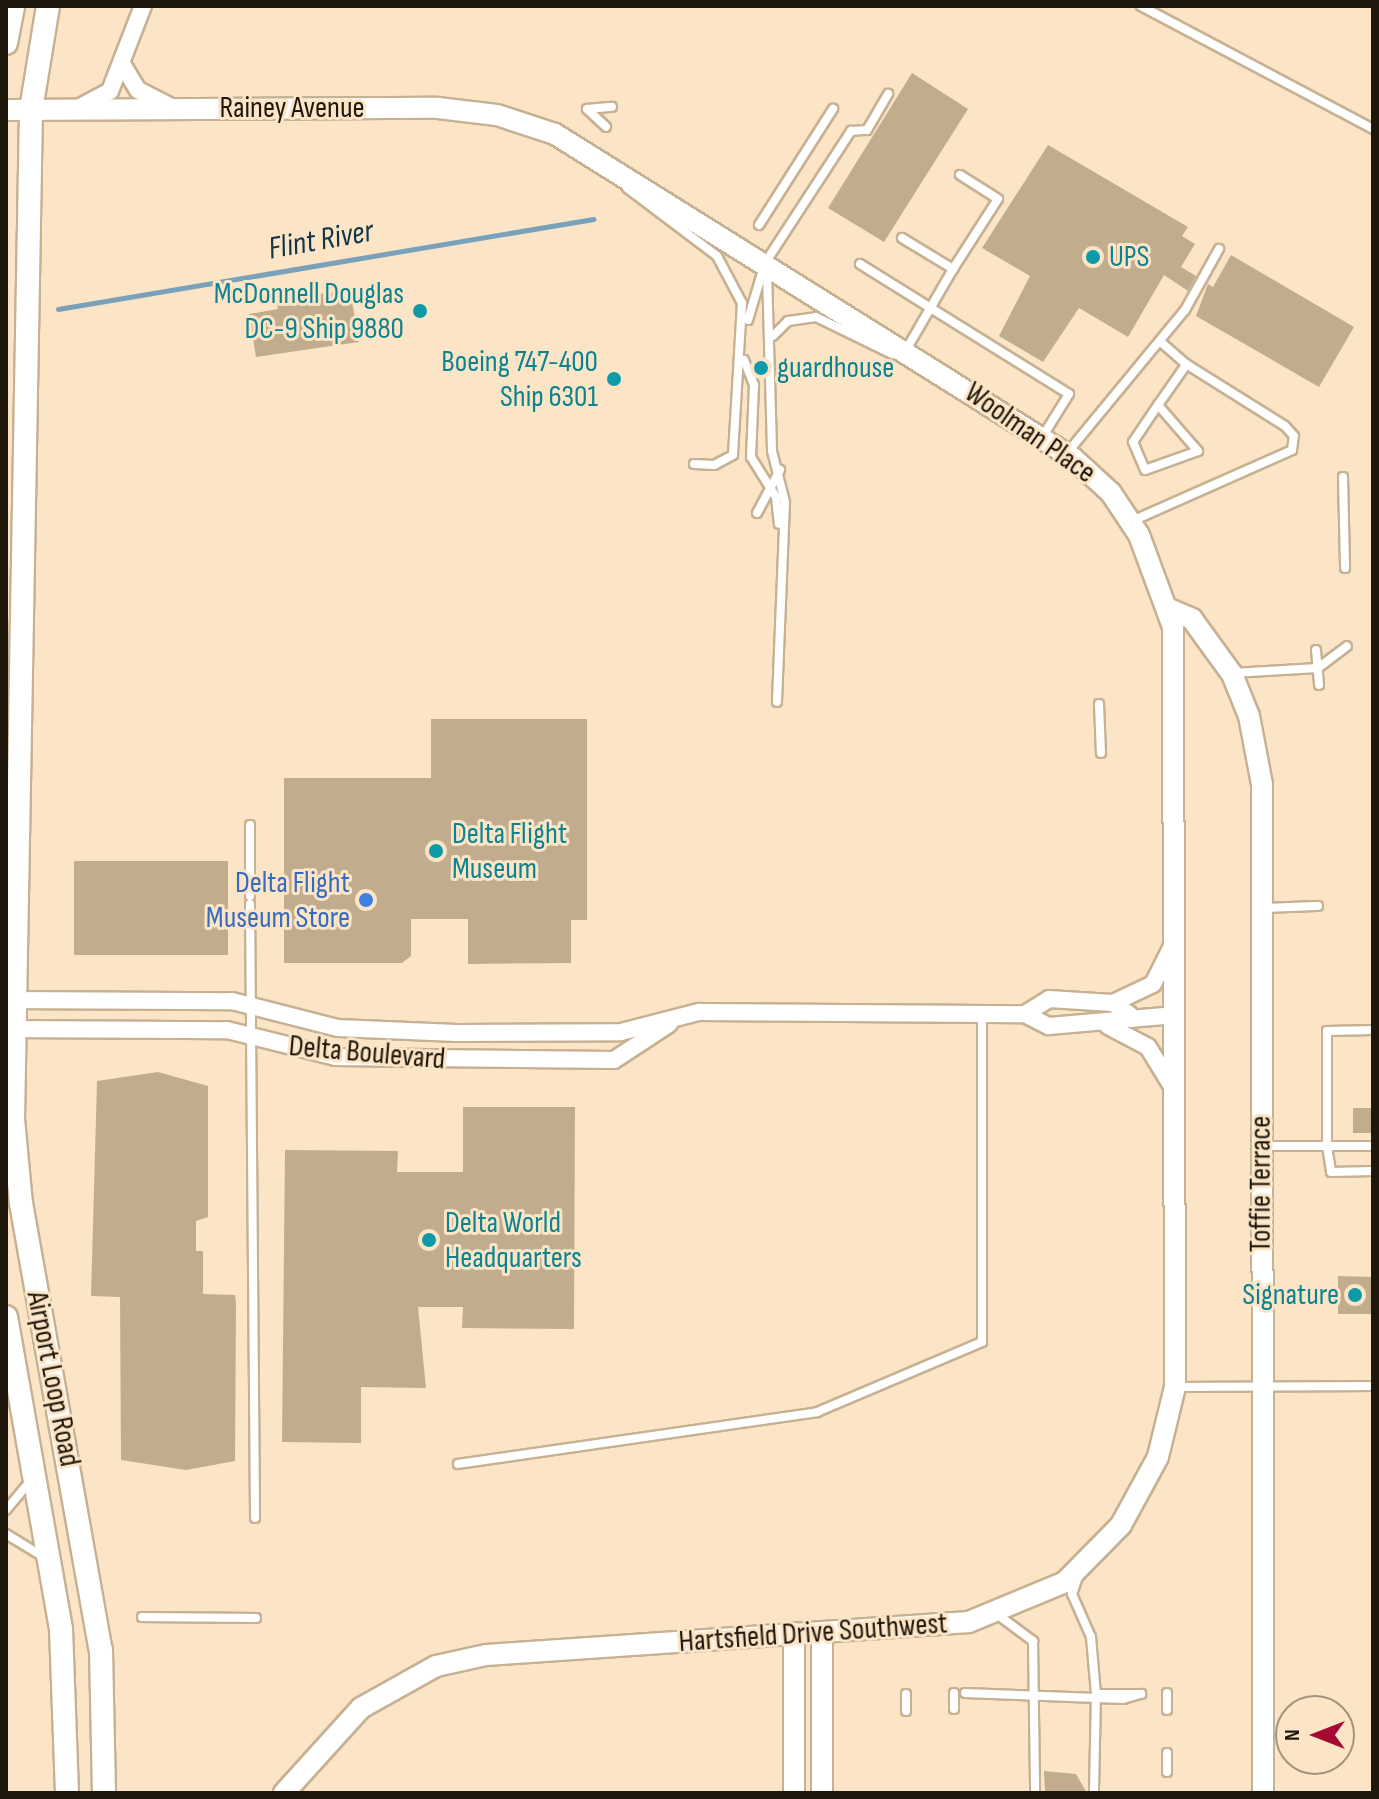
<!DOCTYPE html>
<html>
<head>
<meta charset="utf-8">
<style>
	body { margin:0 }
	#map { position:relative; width:1379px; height:1799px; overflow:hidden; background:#fbe5c6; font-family:"Sofia Sans Condensed",sans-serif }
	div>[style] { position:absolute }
	.stream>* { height:5px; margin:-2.5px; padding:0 2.5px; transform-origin:2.5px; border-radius:2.5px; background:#7aa1ba }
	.building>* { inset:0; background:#c1ad8e }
	.roads { filter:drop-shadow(2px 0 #c6b193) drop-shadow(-2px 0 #c6b193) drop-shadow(0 2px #c6b193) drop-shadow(0 -2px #c6b193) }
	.service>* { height:8px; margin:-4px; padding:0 4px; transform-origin:4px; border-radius:4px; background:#fff }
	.minor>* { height:16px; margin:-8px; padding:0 8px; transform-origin:8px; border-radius:8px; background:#fff }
	.tertiary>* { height:20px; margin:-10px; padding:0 10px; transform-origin:10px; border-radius:10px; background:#fff }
	.secondary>* { height:22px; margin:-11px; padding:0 11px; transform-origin:11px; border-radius:11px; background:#fff }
	.dots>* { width:22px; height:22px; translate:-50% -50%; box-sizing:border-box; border:4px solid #fbe5c6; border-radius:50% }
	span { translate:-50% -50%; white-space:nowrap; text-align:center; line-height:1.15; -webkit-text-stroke:6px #fbe5c6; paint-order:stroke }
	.street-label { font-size:30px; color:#1f170c }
	.culture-label { font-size:30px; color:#0d838f }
	.left { translate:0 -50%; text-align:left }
	.right { translate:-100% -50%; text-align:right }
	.shop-label { font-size:30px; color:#366cbe }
	.water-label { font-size:32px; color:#123447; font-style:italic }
	.frame { position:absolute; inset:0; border:8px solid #1f170c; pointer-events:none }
	.north { position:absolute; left:1275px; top:1695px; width:80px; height:80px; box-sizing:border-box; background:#fbe5c6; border:2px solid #a3937c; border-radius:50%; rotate:270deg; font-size:22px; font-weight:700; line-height:32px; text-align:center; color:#1f170c }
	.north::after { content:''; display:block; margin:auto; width:28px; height:36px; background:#a50a33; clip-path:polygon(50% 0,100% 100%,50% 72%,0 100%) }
</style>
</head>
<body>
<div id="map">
	<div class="stream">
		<i style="left:58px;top:309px;width:543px;rotate:-9.55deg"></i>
	</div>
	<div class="building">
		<i style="clip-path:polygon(912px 73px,968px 109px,884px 242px,828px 208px)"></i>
		<i style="clip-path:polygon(1048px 145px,1188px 227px,1182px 236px,1195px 244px,1181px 267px,1196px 276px,1188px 291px,1164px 275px,1128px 337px,1079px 308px,1043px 362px,999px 336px,1030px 276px,982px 248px)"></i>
		<i style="clip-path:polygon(1231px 255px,1354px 327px,1319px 387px,1196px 316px,1208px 284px,1213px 287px)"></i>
		<i style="clip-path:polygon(350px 289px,359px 342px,256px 357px,249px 314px,278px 309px,276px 301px)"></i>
		<i style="clip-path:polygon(431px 719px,587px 719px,587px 920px,571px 920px,571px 963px,468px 964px,468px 919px,411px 919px,411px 956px,402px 963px,284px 963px,284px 778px,431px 778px)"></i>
		<i style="clip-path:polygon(74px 861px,228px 861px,228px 955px,74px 955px)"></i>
		<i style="clip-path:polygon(158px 1072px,208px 1086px,208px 1217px,196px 1221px,196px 1251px,203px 1251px,203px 1294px,235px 1295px,236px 1303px,235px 1461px,186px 1470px,121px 1460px,120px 1297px,91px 1296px,97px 1081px)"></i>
		<i style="clip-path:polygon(463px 1107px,575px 1107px,574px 1329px,462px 1328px,463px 1307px,418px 1307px,426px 1388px,361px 1387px,361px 1443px,282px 1442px,285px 1150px,398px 1151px,397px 1172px,463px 1172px)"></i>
		<i style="clip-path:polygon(1353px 1108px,1373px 1108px,1373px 1133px,1353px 1133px)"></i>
		<i style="clip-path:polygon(1338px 1276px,1373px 1277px,1373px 1314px,1338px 1314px)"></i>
		<i style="clip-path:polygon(1044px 1771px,1076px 1774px,1087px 1793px,1045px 1793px)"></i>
	</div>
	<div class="roads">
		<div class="service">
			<i style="left:1141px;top:6px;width:263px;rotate:27.9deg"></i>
			<i style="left:587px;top:109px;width:26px;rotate:43deg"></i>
			<i style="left:587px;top:109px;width:25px;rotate:-5deg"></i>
			<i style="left:627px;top:188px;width:113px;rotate:37.1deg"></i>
			<i style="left:717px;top:256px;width:53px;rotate:62deg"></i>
			<i style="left:742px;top:303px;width:152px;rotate:93.4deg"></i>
			<i style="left:733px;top:455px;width:21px;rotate:152deg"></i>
			<i style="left:714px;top:465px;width:20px;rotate:-177deg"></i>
			<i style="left:759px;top:225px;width:138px;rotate:-57.5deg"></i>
			<i style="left:902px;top:238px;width:60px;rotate:31.3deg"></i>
			<i style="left:953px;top:269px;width:94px;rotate:120.1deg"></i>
			<i style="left:860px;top:264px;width:246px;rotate:31.9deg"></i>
			<i style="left:1069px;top:394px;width:49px;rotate:121.8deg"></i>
			<i style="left:953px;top:269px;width:83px;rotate:-57.3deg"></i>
			<i style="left:998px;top:199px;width:45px;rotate:-147.7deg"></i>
			<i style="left:767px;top:271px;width:180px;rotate:88.4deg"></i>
			<i style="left:772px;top:451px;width:53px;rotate:75.7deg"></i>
			<i style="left:785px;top:502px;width:200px;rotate:92.3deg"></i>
			<i style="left:748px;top:320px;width:59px;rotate:-73.4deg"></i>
			<i style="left:765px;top:263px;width:158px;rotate:-56.9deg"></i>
			<i style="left:851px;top:131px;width:16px;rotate:-4deg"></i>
			<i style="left:867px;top:130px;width:42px;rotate:-59.7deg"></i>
			<i style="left:773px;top:336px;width:21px;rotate:-45deg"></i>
			<i style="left:788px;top:321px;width:28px;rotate:-8deg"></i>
			<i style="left:816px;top:317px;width:85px;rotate:26deg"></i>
			<i style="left:744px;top:360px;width:27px;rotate:68deg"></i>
			<i style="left:754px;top:385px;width:72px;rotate:92.4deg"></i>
			<i style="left:751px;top:457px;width:47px;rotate:58deg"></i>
			<i style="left:776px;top:497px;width:27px;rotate:84deg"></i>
			<i style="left:1158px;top:405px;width:61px;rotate:49deg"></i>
			<i style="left:1198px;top:451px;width:56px;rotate:160.3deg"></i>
			<i style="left:1145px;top:470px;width:30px;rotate:-113deg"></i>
			<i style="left:1133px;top:442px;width:45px;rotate:-56deg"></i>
			<i style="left:1158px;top:405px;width:49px;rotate:-55deg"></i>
			<i style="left:1186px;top:365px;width:1px;rotate:-90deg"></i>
			<i style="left:1186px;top:364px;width:35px;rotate:-139deg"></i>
			<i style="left:1067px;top:453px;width:185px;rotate:-50.5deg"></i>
			<i style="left:1185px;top:310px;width:70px;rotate:-60.9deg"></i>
			<i style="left:1343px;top:477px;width:91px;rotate:88.7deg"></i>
			<i style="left:757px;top:513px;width:49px;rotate:-61.9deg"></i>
			<i style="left:1132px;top:521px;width:175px;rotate:-23.9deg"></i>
			<i style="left:1292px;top:450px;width:14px;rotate:-82deg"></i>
			<i style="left:1294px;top:436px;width:13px;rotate:-132deg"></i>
			<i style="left:1285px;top:426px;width:117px;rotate:-147.9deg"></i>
			<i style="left:1316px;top:650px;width:35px;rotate:85deg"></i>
			<i style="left:1232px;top:673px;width:86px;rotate:-3.3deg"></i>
			<i style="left:1318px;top:668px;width:36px;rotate:-37deg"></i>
			<i style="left:1099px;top:704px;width:49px;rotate:87.7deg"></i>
			<i style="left:250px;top:825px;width:71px;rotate:90deg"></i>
			<i style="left:250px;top:904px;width:614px;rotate:89.53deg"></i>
			<i style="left:1263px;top:908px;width:55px;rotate:-2.1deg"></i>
			<i style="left:1373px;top:1030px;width:46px;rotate:178.8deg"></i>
			<i style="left:1327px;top:1031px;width:115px;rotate:90deg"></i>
			<i style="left:1327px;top:1146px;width:26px;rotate:81deg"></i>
			<i style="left:1331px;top:1172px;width:42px;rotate:-1.4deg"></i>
			<i style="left:1264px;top:1146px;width:109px"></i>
			<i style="left:1176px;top:1387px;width:197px;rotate:-0.3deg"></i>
			<i style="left:458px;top:1464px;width:363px;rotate:-8.2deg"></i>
			<i style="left:817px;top:1412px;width:179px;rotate:-23deg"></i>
			<i style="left:982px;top:1342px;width:329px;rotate:-90deg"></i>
			<i style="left:6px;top:1510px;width:35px;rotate:-50deg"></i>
			<i style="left:6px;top:1534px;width:42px;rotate:31.4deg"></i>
			<i style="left:1078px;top:1577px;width:18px;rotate:109deg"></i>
			<i style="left:1072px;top:1594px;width:47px;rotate:66.2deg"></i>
			<i style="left:1091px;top:1637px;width:57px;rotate:85deg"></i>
			<i style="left:1096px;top:1694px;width:99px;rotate:91.2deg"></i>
			<i style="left:998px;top:1615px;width:44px;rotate:36.6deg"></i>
			<i style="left:1033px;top:1641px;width:152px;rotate:89.2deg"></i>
			<i style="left:142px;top:1617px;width:114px;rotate:0.5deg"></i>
			<i style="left:954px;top:1693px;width:16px;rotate:90deg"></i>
			<i style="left:965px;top:1693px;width:158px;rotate:2.2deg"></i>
			<i style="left:1123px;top:1699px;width:19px;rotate:-16deg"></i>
			<i style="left:1167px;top:1693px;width:17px;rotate:90deg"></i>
			<i style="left:1096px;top:1694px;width:45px"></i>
			<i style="left:906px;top:1711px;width:17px;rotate:-90deg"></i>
			<i style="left:1167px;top:1753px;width:19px;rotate:90deg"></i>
		</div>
		<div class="minor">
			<i style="left:124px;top:67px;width:27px;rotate:59deg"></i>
			<i style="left:138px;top:90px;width:35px;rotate:27deg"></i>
			<i style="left:80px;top:107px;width:34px;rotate:-28deg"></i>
			<i style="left:110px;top:91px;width:91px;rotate:-68.8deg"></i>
			<i style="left:8px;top:1000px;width:224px;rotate:0.3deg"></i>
			<i style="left:232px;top:1001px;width:109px;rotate:14.3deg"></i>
			<i style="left:338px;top:1028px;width:118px;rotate:2.4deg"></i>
			<i style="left:456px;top:1033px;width:165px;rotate:-0.3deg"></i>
			<i style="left:621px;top:1032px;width:81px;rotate:-14.4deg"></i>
			<i style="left:699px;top:1012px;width:326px;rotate:0.4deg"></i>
			<i style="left:1025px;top:1014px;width:27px;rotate:27deg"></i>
			<i style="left:1049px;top:1026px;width:127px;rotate:-5deg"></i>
			<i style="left:1113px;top:1003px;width:44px;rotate:-25.4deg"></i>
			<i style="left:1153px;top:984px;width:45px;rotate:-63.4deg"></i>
			<i style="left:1025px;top:1014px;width:28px;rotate:-32deg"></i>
			<i style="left:1049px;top:999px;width:64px;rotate:3.6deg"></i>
			<i style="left:1113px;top:1003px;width:21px;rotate:35deg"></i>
			<i style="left:1108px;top:1026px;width:45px;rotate:27.7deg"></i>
			<i style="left:1148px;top:1047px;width:48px;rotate:58.6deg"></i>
			<i style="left:6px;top:1029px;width:221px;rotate:0.3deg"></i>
			<i style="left:227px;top:1030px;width:111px;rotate:14deg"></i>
			<i style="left:335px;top:1057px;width:279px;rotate:0.6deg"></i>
			<i style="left:614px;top:1060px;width:66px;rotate:-33.2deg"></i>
		</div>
		<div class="tertiary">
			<i style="left:6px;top:110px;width:432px;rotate:-0.3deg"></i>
			<i style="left:438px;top:108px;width:59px;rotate:6.8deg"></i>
			<i style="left:497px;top:115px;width:61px;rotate:18.1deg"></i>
			<i style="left:555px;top:134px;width:611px;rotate:32.03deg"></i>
			<i style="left:1073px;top:458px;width:52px;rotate:42.6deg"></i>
			<i style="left:1111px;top:493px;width:50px;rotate:56.3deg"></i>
			<i style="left:1139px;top:535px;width:98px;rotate:69.7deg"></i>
			<i style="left:1173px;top:627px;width:760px;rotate:89.85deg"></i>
			<i style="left:1175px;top:1387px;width:72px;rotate:103.7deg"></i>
			<i style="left:1158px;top:1457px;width:77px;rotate:118.6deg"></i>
			<i style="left:1121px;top:1525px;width:80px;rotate:134.5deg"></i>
			<i style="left:1065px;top:1582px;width:104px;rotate:157.4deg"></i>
			<i style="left:969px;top:1622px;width:484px;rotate:176.1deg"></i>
			<i style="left:486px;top:1655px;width:51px;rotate:167.6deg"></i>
			<i style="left:436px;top:1666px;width:86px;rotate:150.8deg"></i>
			<i style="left:361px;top:1708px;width:115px;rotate:132.2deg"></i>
			<i style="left:1169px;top:609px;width:25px;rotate:23deg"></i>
			<i style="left:1192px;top:619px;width:68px;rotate:54deg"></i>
			<i style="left:1232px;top:674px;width:45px;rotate:68deg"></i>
			<i style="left:1249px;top:716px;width:69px;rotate:79.2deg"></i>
			<i style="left:1262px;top:784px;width:1009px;rotate:89.94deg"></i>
			<i style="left:794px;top:1633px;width:160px;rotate:90deg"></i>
			<i style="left:822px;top:1793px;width:161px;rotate:-90deg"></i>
		</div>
		<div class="secondary">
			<i style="left:48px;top:6px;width:105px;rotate:99.3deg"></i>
			<i style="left:31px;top:110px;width:1009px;rotate:91.02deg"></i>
			<i style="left:13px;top:1119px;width:84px;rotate:84.6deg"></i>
			<i style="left:21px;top:1203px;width:454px;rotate:79.9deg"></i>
			<i style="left:101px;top:1650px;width:143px;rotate:88.8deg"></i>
			<i style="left:6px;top:43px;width:38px;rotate:-79deg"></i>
			<i style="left:6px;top:1317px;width:317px;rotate:80deg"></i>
			<i style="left:61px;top:1629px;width:164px;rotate:87.9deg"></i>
		</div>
	</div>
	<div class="dots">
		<i style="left:1093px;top:257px;background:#0f9aa8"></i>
		<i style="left:420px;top:311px;background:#0f9aa8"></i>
		<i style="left:761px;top:368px;background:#0f9aa8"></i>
		<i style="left:614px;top:379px;background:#0f9aa8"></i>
		<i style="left:436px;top:851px;background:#0f9aa8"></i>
		<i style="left:366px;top:900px;background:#3f7fe0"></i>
		<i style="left:429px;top:1240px;background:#0f9aa8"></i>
		<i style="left:1355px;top:1295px;background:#0f9aa8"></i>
	</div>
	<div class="street-label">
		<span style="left:292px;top:108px">Rainey Avenue</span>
		<span style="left:1030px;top:433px;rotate:35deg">Woolman Place</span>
		<span style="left:367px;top:1053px;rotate:5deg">Delta Boulevard</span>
		<span style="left:1261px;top:1184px;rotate:-90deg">Toffie Terrace</span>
		<span style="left:53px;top:1379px;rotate:79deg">Airport Loop Road</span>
		<span style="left:813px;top:1633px;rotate:-4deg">Hartsfield Drive Southwest</span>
	</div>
	<div class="culture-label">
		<span class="left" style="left:1109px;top:257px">UPS</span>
		<span class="right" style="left:404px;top:311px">McDonnell Douglas<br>DC-9 Ship 9880</span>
		<span class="right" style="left:598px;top:379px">Boeing 747-400<br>Ship 6301</span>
		<span class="left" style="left:777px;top:368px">guardhouse</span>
		<span class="left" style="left:452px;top:851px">Delta Flight<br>Museum</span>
		<span class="left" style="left:445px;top:1240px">Delta World<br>Headquarters</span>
		<span class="right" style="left:1339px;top:1295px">Signature</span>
	</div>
	<div class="shop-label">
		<span class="right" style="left:350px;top:900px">Delta Flight<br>Museum Store</span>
	</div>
	<div class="water-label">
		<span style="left:321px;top:241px;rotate:-10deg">Flint River</span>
	</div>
	<div class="frame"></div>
	<div class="north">N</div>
</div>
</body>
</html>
